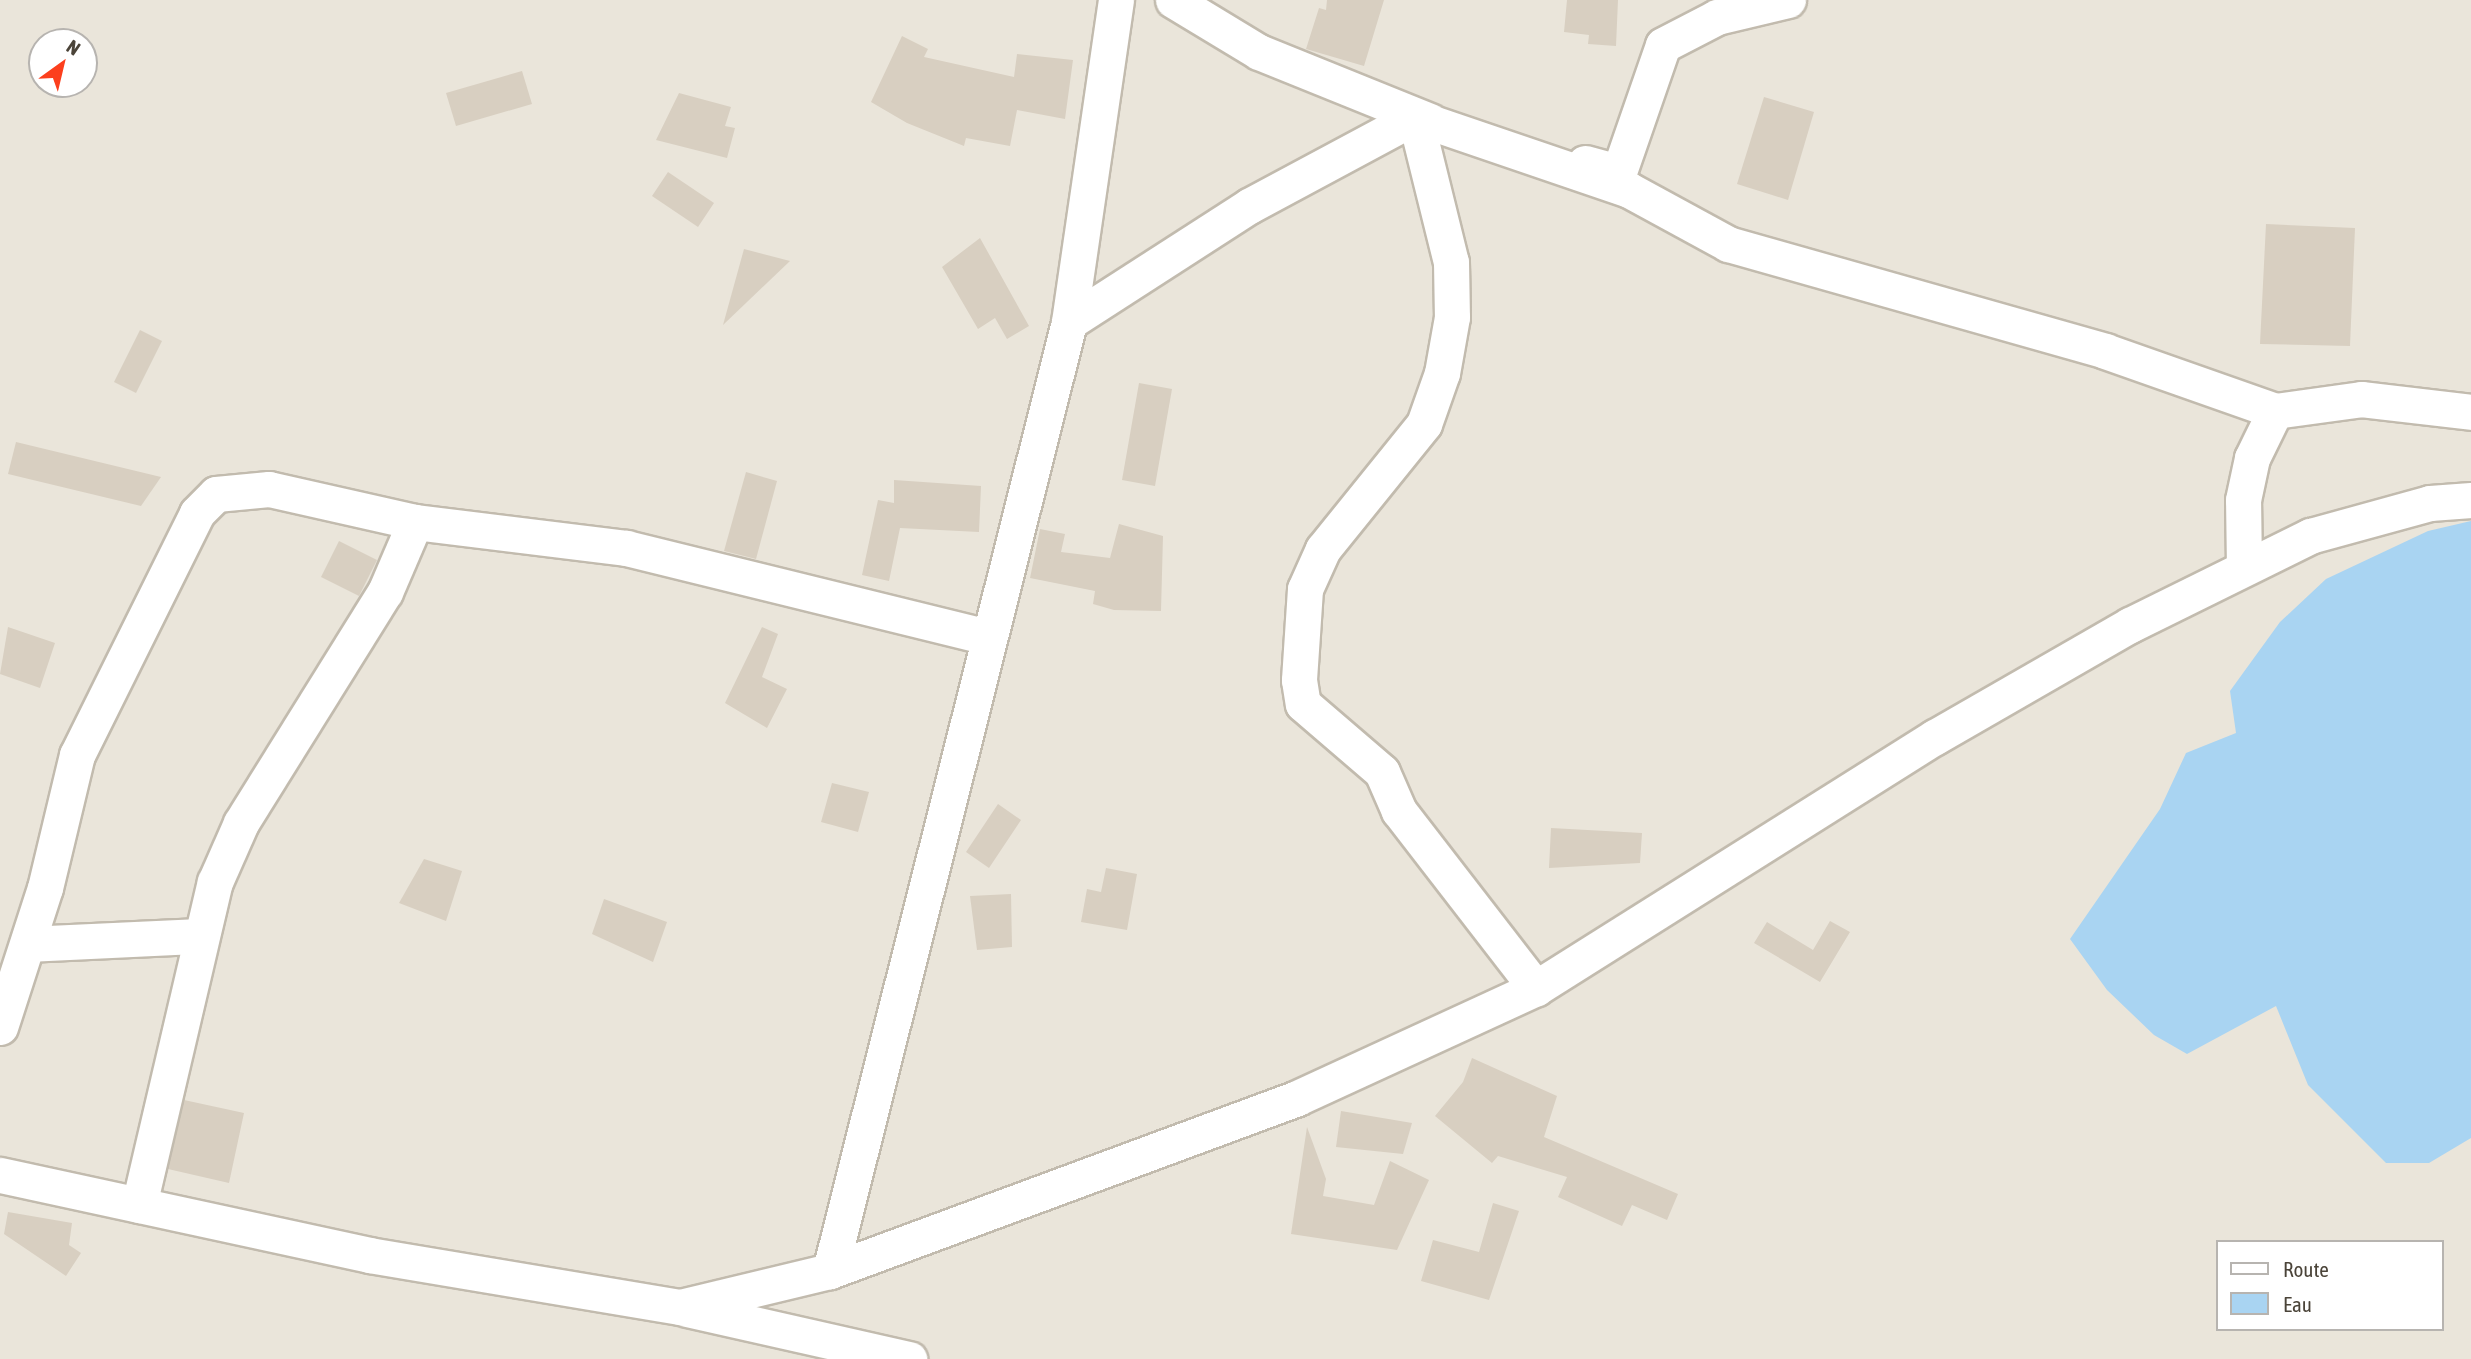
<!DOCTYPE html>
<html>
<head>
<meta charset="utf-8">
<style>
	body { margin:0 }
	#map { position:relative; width:2471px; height:1359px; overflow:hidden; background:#f6f3ec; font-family:"Asap Condensed",sans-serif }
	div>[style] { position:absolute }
	.residential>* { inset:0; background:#eae5da }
	.water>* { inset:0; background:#a9d4f2 }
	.building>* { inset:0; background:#d8cfc1 }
	.roads { filter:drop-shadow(2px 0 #c2bbae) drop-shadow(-2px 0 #c2bbae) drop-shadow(0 2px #c2bbae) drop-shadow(0 -2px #c2bbae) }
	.minor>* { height:35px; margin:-17.5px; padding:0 17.5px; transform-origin:17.5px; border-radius:17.5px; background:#fff }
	span { translate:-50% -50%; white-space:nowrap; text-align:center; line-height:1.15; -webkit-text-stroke:7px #fff; paint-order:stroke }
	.legend { position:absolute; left:2216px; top:1240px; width:228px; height:91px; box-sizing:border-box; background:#fff; border:2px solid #b7b4b0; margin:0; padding:9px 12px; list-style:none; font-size:21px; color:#4b4439 }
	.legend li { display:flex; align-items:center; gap:14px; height:35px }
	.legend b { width:35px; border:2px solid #b7b4b0 }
	.north { position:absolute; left:28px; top:28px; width:70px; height:70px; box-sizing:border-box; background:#fff; border:2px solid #b7b4b0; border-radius:50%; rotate:34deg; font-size:19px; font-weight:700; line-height:28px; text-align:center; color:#4b4439 }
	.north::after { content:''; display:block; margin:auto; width:24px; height:32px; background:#fc3f1d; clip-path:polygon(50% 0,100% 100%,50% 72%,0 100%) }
</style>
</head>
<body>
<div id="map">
	<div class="residential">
		<i style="clip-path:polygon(evenodd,0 0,2471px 0,2471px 1359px,0 1359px,0 0,42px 42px,84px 42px,84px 84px,42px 84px,42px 42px,0 0,2217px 1242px,2441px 1242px,2441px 1329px,2217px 1329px,2217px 1242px)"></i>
	</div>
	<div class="water">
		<i style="clip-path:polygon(2471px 521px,2471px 1138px,2429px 1163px,2386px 1163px,2308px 1085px,2276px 1006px,2187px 1054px,2154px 1035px,2107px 990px,2070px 939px,2160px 809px,2186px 753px,2236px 733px,2230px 691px,2280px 622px,2326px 579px,2428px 531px)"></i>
	</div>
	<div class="building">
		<i style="clip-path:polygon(1327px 0,1384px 0,1364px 66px,1306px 49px,1319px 8px,1326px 10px)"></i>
		<i style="clip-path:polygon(1567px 0,1618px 0,1616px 46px,1588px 44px,1589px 35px,1564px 32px)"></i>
		<i style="clip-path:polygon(902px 36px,928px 49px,924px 57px,1014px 77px,1017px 54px,1073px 60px,1065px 119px,1017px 110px,1010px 146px,966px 138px,964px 146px,907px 123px,871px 102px)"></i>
		<i style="clip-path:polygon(522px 71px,532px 104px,456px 126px,446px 93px)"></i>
		<i style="clip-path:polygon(679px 93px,731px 107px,725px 126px,735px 128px,727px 158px,656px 140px)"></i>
		<i style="clip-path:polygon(1764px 97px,1814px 112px,1788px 200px,1737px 184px)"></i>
		<i style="clip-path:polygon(668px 172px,714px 203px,698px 227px,652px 196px)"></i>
		<i style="clip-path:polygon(2266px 224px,2355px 228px,2350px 346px,2260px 344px)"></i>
		<i style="clip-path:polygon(980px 238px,1029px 326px,1007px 339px,995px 318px,978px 329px,942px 267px)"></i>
		<i style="clip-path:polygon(744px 249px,790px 261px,723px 325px)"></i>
		<i style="clip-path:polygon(140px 330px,162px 341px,136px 393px,114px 382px)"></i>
		<i style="clip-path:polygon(1139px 383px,1172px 389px,1155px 486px,1122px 480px)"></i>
		<i style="clip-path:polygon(16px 442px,161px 477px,141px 506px,8px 474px)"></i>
		<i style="clip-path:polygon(746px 472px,777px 481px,756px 559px,724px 551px)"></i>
		<i style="clip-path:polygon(894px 480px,981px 486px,979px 532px,900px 528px,889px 581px,862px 575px,878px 500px,894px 503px)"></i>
		<i style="clip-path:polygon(1119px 524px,1163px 536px,1161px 611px,1114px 610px,1093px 604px,1095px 591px,1030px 578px,1040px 529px,1065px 534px,1061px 552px,1110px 558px)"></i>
		<i style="clip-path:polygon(339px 541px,377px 560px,359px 596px,321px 577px)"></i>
		<i style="clip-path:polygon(8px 627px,55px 643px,40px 688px,0 674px)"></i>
		<i style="clip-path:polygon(762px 627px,778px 634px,762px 677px,787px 689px,767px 728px,725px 703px)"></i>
		<i style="clip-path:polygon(832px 783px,869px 792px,858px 832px,821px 822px)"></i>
		<i style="clip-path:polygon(998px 804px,1021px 820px,989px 868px,966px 852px)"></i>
		<i style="clip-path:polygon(1551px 828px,1642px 833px,1640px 863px,1549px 868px)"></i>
		<i style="clip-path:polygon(424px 859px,462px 871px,446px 921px,399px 903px)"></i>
		<i style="clip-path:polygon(1106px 868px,1137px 874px,1127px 930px,1081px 922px,1087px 889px,1101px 892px)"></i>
		<i style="clip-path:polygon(1011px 894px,1012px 947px,977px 950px,970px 896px)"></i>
		<i style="clip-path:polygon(604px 899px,667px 922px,653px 962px,592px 934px)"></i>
		<i style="clip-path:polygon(1830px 921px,1850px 932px,1820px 982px,1754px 943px,1767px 922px,1813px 950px)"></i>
		<i style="clip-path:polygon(1472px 1058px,1557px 1096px,1544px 1137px,1678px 1194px,1667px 1220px,1632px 1205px,1622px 1226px,1558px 1197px,1567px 1177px,1498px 1156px,1492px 1163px,1435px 1116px,1463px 1082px)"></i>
		<i style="clip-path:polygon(184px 1100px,244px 1113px,229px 1183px,168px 1169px)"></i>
		<i style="clip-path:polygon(1341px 1111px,1412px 1123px,1403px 1154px,1336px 1147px)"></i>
		<i style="clip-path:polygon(1307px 1127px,1326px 1179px,1323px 1196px,1374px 1205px,1390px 1161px,1429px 1180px,1397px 1250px,1291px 1234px)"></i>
		<i style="clip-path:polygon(1493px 1203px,1519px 1211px,1489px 1300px,1421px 1281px,1433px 1240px,1479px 1252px)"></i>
		<i style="clip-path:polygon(8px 1212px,72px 1223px,69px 1245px,81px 1253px,66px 1276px,4px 1234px)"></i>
	</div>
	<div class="roads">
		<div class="minor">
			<i style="left:1173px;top:0;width:100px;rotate:31.2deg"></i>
			<i style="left:1259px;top:52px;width:184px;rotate:22deg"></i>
			<i style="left:1415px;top:117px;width:149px;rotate:76.1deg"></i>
			<i style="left:1451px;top:262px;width:55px;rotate:89deg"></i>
			<i style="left:1452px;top:317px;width:57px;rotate:100.1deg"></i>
			<i style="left:1442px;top:373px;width:54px;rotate:109.4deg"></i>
			<i style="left:1424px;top:424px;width:161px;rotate:128.9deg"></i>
			<i style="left:1323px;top:549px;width:44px;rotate:114.2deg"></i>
			<i style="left:1305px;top:589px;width:91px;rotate:93.8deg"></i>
			<i style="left:1299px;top:680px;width:24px;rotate:81deg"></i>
			<i style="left:1303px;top:704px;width:104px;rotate:40.7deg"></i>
			<i style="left:1382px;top:772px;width:43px;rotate:66.4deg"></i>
			<i style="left:1399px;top:811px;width:224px;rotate:52.3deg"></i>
			<i style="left:1585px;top:163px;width:35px;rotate:15deg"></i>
			<i style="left:1619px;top:172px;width:134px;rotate:-70.9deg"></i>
			<i style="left:1663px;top:45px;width:61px;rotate:-27.4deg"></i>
			<i style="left:1717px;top:17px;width:73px;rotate:-13.5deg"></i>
			<i style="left:1069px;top:322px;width:214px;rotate:-32.8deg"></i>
			<i style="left:1249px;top:206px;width:188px;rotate:-28.2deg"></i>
			<i style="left:1415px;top:117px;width:226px;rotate:18.8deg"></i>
			<i style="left:1629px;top:190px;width:113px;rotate:28.6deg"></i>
			<i style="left:1728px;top:244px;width:392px;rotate:15.8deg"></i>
			<i style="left:2105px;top:351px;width:180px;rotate:19.4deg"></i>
			<i style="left:2275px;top:411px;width:87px;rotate:-7.9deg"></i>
			<i style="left:2361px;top:399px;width:111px;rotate:6.7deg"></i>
			<i style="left:2244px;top:568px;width:68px;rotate:-90.8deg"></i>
			<i style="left:2243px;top:500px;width:43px;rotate:-77.9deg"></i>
			<i style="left:2252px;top:458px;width:52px;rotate:-63.9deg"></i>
			<i style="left:28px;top:944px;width:171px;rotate:-2.7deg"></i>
			<i style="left:0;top:1027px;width:146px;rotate:-72.1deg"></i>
			<i style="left:45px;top:888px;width:137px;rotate:-76.5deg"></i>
			<i style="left:77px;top:755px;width:270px;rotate:-63.6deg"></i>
			<i style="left:197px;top:513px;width:27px;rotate:-45deg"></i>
			<i style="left:216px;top:494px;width:53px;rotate:-5.4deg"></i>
			<i style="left:269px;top:489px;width:150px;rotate:12.7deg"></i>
			<i style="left:415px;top:522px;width:213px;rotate:7deg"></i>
			<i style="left:626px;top:548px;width:374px;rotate:13.8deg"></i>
			<i style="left:0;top:1175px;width:378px;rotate:12.2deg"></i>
			<i style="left:369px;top:1255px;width:315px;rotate:9.5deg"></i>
			<i style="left:680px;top:1307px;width:154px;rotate:-13.5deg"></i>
			<i style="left:830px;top:1271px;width:498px;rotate:-20.3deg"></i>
			<i style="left:1297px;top:1098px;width:263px;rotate:-24.7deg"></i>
			<i style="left:1536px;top:988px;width:471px;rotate:-32.2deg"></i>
			<i style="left:1935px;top:737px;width:225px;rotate:-29.9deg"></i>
			<i style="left:2130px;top:625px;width:201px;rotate:-26.3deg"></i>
			<i style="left:2310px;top:536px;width:124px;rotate:-15.4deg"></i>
			<i style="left:2430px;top:503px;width:41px;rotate:-4.2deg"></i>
			<i style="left:139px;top:1205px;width:332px;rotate:-76.8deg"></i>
			<i style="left:215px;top:882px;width:64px;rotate:-66.2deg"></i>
			<i style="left:241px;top:823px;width:272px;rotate:-58.1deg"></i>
			<i style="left:385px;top:592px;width:76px;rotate:-66.8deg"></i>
			<i style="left:830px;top:1271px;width:979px;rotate:-75.86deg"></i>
			<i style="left:1069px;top:322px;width:325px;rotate:-81.7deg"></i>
			<i style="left:687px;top:1309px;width:228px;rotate:12.7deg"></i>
		</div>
	</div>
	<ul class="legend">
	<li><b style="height:9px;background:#fff"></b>Route</li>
	<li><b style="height:19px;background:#a9d4f2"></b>Eau</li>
	</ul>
	<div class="north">N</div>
</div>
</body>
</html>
